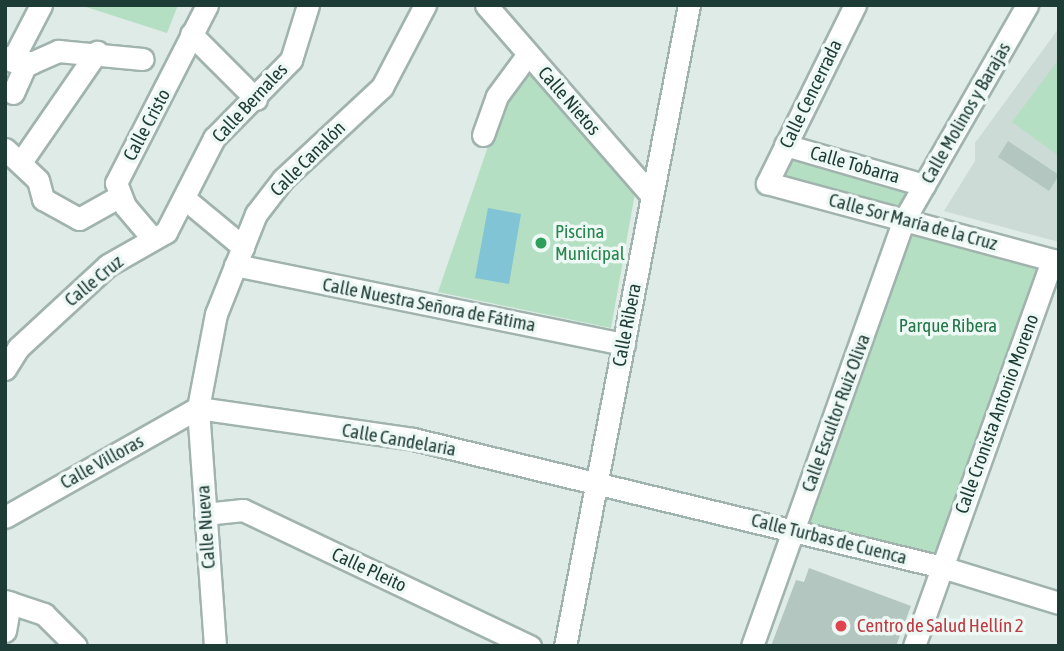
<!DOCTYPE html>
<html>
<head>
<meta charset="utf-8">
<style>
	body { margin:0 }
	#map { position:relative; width:1064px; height:651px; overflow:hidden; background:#deebe6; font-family:"Asap Condensed",sans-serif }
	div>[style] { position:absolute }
	.built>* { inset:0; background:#ccdbd5 }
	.green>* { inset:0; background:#b4dfc2 }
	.water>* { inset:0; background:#80c4d6 }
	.building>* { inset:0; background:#b3c6bf }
	.roads { filter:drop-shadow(2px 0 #a1b3ae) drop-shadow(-2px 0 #a1b3ae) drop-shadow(0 2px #a1b3ae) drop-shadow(0 -2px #a1b3ae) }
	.minor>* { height:21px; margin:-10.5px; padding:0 10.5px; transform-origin:10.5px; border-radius:10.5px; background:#fff }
	.dots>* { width:19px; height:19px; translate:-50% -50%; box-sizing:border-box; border:4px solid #eef8f4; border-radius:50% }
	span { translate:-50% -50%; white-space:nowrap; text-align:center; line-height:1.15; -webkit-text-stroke:7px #eef8f4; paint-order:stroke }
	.street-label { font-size:19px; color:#1e3c36 }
	.leisure-label { font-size:19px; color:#27864d }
	.left { translate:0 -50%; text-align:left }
	.park-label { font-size:19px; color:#247749 }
	.health-label { font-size:19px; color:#be3a42 }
	.frame { position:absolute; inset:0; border:7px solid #1e3c36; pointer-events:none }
</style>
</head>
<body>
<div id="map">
	<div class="built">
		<i style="clip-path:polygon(1059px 28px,1059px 242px,944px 211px,975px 161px,975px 143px)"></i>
	</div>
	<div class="green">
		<i style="clip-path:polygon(80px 5px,178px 5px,167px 33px)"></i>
		<i style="clip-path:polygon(1059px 59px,1059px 156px,1012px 122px)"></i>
		<i style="clip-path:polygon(524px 71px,531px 72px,635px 193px,611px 328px,438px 292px,504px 100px)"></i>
		<i style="clip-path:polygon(785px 145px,924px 185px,905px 219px,1052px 260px,942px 567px,794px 530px,904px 220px,767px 183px)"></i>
	</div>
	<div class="water">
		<i style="clip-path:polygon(488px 208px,521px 214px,509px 284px,475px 278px)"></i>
	</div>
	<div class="building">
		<i style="clip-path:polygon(1008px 141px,1059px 175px,1049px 191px,998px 157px)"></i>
		<i style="clip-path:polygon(809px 568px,911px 606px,896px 646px,771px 646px,796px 580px,804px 582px)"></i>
	</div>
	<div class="roads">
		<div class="minor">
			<i style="left:486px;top:5px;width:253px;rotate:49deg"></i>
			<i style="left:855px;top:5px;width:199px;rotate:116.3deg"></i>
			<i style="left:767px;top:183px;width:302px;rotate:15.1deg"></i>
			<i style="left:191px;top:34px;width:92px;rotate:45deg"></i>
			<i style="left:5px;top:57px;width:27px;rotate:13deg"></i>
			<i style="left:31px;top:63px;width:30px;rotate:-24deg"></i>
			<i style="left:58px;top:51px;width:85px;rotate:5.4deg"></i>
			<i style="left:12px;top:61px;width:63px;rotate:-62.6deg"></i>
			<i style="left:13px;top:93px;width:34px;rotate:-66deg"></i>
			<i style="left:483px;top:135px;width:41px;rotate:-70.3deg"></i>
			<i style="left:497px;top:96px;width:52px;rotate:-53.6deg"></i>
			<i style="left:785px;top:145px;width:145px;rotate:16.1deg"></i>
			<i style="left:5px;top:149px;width:45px;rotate:43.2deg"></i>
			<i style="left:38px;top:180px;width:20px;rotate:75deg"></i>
			<i style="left:43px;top:199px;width:41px;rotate:29.1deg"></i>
			<i style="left:79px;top:219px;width:47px;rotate:-29.3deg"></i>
			<i style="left:21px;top:162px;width:134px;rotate:-55.4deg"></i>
			<i style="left:184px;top:198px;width:77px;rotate:39.7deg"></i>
			<i style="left:153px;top:239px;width:43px;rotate:-130.3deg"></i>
			<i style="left:125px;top:206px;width:25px;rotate:-111deg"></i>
			<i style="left:116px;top:183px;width:200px;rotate:-62.9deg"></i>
			<i style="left:235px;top:265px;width:397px;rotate:11.5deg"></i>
			<i style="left:5px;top:369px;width:25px;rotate:-58deg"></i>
			<i style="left:18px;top:348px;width:122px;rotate:-42.7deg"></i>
			<i style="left:108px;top:265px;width:67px;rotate:-29.6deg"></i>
			<i style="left:166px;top:232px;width:106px;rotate:-62.9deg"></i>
			<i style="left:214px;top:138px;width:110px;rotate:-45.4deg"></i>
			<i style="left:291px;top:60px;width:58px;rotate:-72.8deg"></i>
			<i style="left:198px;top:408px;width:217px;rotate:8.2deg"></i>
			<i style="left:413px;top:439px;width:544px;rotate:13.6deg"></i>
			<i style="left:942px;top:567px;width:122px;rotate:17.1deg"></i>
			<i style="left:205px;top:514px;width:38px;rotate:-6deg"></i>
			<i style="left:243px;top:510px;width:318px;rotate:25.4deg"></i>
			<i style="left:5px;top:517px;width:222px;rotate:-29.5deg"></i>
			<i style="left:5px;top:601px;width:41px;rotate:18.4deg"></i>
			<i style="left:44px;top:614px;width:45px;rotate:45deg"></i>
			<i style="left:5px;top:631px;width:29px;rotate:-80deg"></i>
			<i style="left:215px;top:646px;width:239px;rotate:-94.1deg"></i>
			<i style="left:198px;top:408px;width:96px;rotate:-79.2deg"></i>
			<i style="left:216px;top:314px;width:108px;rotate:-68.2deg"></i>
			<i style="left:256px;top:214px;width:44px;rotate:-52.4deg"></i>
			<i style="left:283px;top:179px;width:135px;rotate:-42.9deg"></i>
			<i style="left:382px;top:87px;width:93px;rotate:-62.3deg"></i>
			<i style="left:565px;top:646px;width:653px;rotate:-79.05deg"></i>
			<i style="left:752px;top:646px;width:452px;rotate:-70.4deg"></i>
			<i style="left:904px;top:220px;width:248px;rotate:-60.2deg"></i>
			<i style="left:914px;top:646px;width:410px;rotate:-70.3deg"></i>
		</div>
	</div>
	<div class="dots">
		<i style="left:541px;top:243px;background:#2e9e5b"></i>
		<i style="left:841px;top:626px;background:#e0444e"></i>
	</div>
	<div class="street-label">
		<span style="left:811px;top:94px;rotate:-64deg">Calle Cencerrada</span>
		<span style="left:569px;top:101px;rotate:49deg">Calle Nietos</span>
		<span style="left:250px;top:103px;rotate:-47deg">Calle Bernales</span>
		<span style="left:966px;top:113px;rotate:-60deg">Calle Molinos y Barajas</span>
		<span style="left:147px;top:125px;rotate:-62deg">Calle Cristo</span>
		<span style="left:308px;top:159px;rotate:-45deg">Calle Canalón</span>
		<span style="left:855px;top:165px;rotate:16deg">Calle Tobarra</span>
		<span style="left:913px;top:222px;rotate:15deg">Calle Sor María de la Cruz</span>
		<span style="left:94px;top:281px;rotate:-39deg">Calle Cruz</span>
		<span style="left:429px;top:305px;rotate:11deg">Calle Nuestra Señora de Fátima</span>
		<span style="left:627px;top:325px;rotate:-79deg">Calle Ribera</span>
		<span style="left:836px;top:413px;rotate:-70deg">Calle Escultor Ruiz Oliva</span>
		<span style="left:997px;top:414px;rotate:-70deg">Calle Cronista Antonio Moreno</span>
		<span style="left:399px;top:440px;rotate:10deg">Calle Candelaria</span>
		<span style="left:102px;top:462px;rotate:-29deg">Calle Villoras</span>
		<span style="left:206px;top:527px;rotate:-94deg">Calle Nueva</span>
		<span style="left:829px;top:539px;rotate:14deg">Calle Turbas de Cuenca</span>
		<span style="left:369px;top:570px;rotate:25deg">Calle Pleito</span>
	</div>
	<div class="leisure-label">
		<span class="left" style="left:555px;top:243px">Piscina<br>Municipal</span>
	</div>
	<div class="park-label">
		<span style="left:948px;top:326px">Parque Ribera</span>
	</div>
	<div class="health-label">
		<span class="left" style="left:857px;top:626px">Centro de Salud Hellín 2</span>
	</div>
	<div class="frame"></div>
</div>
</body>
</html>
